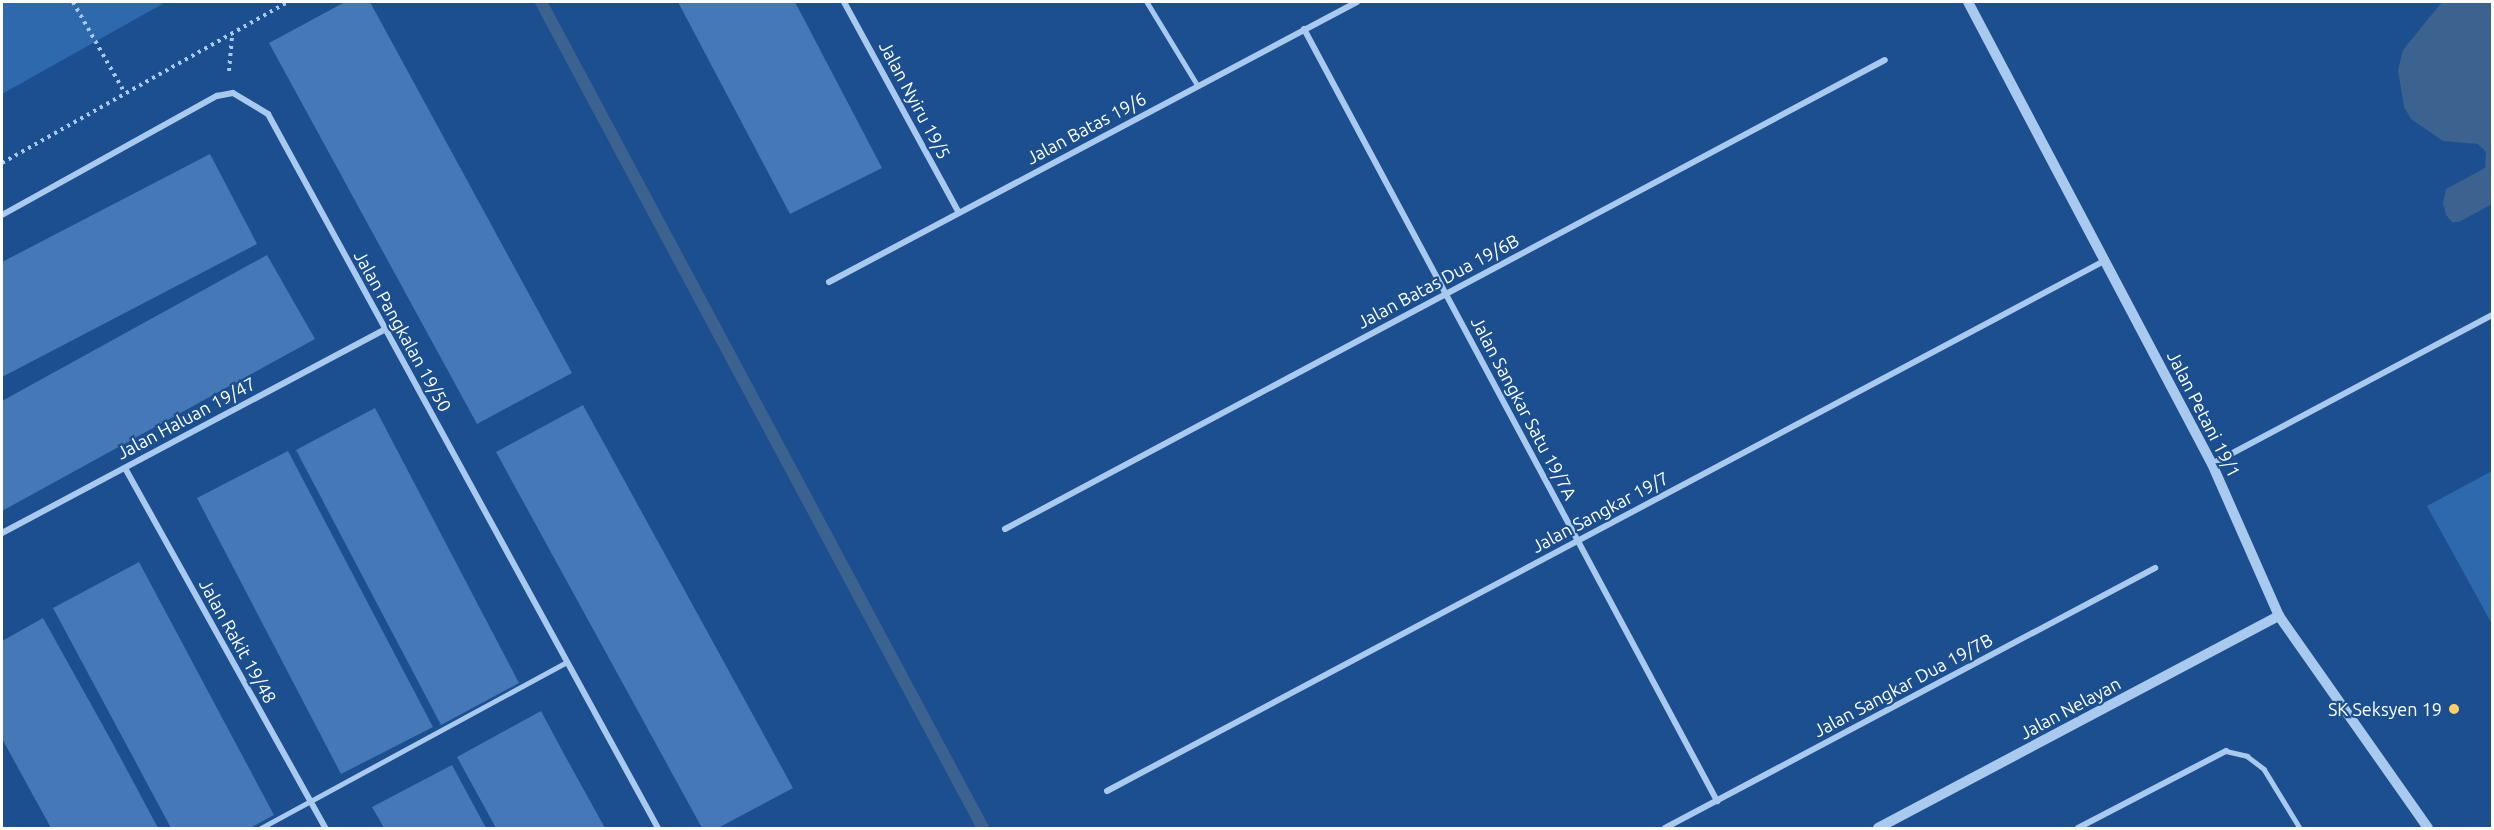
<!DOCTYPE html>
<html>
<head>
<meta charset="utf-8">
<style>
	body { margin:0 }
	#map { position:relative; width:2494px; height:830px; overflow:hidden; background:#1b4f8f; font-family:Ubuntu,sans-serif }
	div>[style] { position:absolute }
	.green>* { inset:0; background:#2e69ad }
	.water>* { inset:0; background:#3c6290 }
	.stream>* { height:12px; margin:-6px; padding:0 6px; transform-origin:6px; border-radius:6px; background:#3c6290 }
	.building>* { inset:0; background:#4478b7 }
	.path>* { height:4px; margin-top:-2px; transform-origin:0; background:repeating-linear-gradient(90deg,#a9c9ee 0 3px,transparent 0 7.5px) }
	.service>* { height:4.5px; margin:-2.25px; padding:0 2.25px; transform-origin:2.25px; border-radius:2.25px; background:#a9c9ee }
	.minor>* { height:6px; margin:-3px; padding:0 3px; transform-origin:3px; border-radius:3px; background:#a9c9ee }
	.tertiary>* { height:10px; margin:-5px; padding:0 5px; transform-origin:5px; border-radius:5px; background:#a9c9ee }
	.dots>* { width:16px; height:16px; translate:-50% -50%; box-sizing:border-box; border:3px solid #1b4f8f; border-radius:50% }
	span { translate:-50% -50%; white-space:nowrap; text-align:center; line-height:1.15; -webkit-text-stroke:4.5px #1b4f8f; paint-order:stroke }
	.street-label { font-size:18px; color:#fff }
	.poi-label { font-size:18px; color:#fff }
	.right { translate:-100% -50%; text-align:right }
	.frame { position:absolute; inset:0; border:3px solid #fff; pointer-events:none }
</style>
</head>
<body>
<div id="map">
	<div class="green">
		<i style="clip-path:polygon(2px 2px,166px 2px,2px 94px)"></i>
		<i style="clip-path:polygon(2492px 471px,2492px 624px,2427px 506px)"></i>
	</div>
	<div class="water">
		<i style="clip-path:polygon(2442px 2px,2492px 2px,2492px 204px,2459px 222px,2452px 222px,2446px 215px,2443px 203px,2446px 189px,2485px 168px,2486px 152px,2478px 144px,2443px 141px,2411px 119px,2404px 107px,2398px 70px,2403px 50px)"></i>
	</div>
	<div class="stream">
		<i style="left:541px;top:2px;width:937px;rotate:61.85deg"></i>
	</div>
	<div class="building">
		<i style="clip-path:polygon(345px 2px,370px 2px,572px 373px,477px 424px,269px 43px)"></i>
		<i style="clip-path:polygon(678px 2px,795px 2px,882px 168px,790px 214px)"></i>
		<i style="clip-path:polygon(210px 154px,257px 244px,2px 377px,2px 262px)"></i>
		<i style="clip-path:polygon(267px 255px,315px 339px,2px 511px,2px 401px)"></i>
		<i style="clip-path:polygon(583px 405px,793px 788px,718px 828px,702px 828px,496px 452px)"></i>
		<i style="clip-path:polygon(375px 408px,519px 683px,441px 725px,296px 450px)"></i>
		<i style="clip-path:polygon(288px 451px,433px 727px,341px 774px,197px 498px)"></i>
		<i style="clip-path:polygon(139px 562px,274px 815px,250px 828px,171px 828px,53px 608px)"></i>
		<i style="clip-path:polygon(43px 618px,112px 742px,158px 828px,51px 828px,6px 746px,2px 738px,2px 641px)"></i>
		<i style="clip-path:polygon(541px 711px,564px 754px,605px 828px,496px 828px,457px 757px)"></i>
		<i style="clip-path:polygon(452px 765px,486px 828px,384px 828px,372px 807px)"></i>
	</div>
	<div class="path">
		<i style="left:73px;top:2px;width:105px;rotate:60.3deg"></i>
		<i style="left:229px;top:71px;width:37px;rotate:-85deg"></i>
		<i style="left:2px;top:163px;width:328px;rotate:-29.4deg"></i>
	</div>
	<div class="service">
		<i style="left:1147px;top:2px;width:98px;rotate:58.7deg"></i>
		<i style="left:2226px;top:751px;width:22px;rotate:13deg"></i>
		<i style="left:2247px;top:756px;width:21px;rotate:37deg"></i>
		<i style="left:2264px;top:769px;width:69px;rotate:58.6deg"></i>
		<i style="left:261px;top:828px;width:348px;rotate:-28.5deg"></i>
	</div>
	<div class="minor">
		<i style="left:844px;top:2px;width:240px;rotate:61.4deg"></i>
		<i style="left:1304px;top:29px;width:876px;rotate:61.85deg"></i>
		<i style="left:2px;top:215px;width:246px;rotate:-29deg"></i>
		<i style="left:217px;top:96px;width:16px;rotate:-11deg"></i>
		<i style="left:233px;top:93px;width:41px;rotate:31deg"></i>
		<i style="left:268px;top:114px;width:814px;rotate:61.36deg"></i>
		<i style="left:829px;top:282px;width:598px;rotate:-27.94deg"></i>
		<i style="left:2212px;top:464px;width:317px;rotate:-28deg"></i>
		<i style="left:125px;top:468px;width:412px;rotate:60.9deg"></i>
		<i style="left:1005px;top:529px;width:997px;rotate:-28.06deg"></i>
		<i style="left:2px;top:533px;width:434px;rotate:-28deg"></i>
		<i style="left:1107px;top:791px;width:1131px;rotate:-27.99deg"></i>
		<i style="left:1665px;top:828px;width:555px;rotate:-27.95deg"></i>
		<i style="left:2078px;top:828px;width:167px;rotate:-27.5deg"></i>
	</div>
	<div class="tertiary">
		<i style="left:1968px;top:2px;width:522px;rotate:62.16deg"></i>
		<i style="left:2212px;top:464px;width:166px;rotate:66.2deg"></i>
		<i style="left:2279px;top:616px;width:259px;rotate:54.9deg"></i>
		<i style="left:1878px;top:828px;width:454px;rotate:-27.9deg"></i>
	</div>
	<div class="dots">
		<i style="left:2454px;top:709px;background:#ffd166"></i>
	</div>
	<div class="street-label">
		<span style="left:915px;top:100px;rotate:62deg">Jalan Nyiru 19/5</span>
		<span style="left:1086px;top:128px;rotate:-28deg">Jalan Batas 19/6</span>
		<span style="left:1438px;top:281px;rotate:-28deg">Jalan Batas Dua 19/6B</span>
		<span style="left:403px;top:331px;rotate:61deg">Jalan Pangkalan 19/50</span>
		<span style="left:1524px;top:408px;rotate:62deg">Jalan Sangkar Satu 19/7A</span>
		<span style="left:2204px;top:414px;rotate:63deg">Jalan Petani 19/1</span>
		<span style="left:186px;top:418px;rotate:-28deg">Jalan Haluan 19/47</span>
		<span style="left:1600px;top:512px;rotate:-28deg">Jalan Sangkar 19/7</span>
		<span style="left:238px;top:641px;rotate:61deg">Jalan Rakit 19/48</span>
		<span style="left:1903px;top:685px;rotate:-28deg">Jalan Sangkar Dua 19/7B</span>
		<span style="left:2070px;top:708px;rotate:-28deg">Jalan Nelayan</span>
	</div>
	<div class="poi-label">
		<span class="right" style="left:2442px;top:709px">SK Seksyen 19</span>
	</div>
	<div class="frame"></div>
</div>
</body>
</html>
